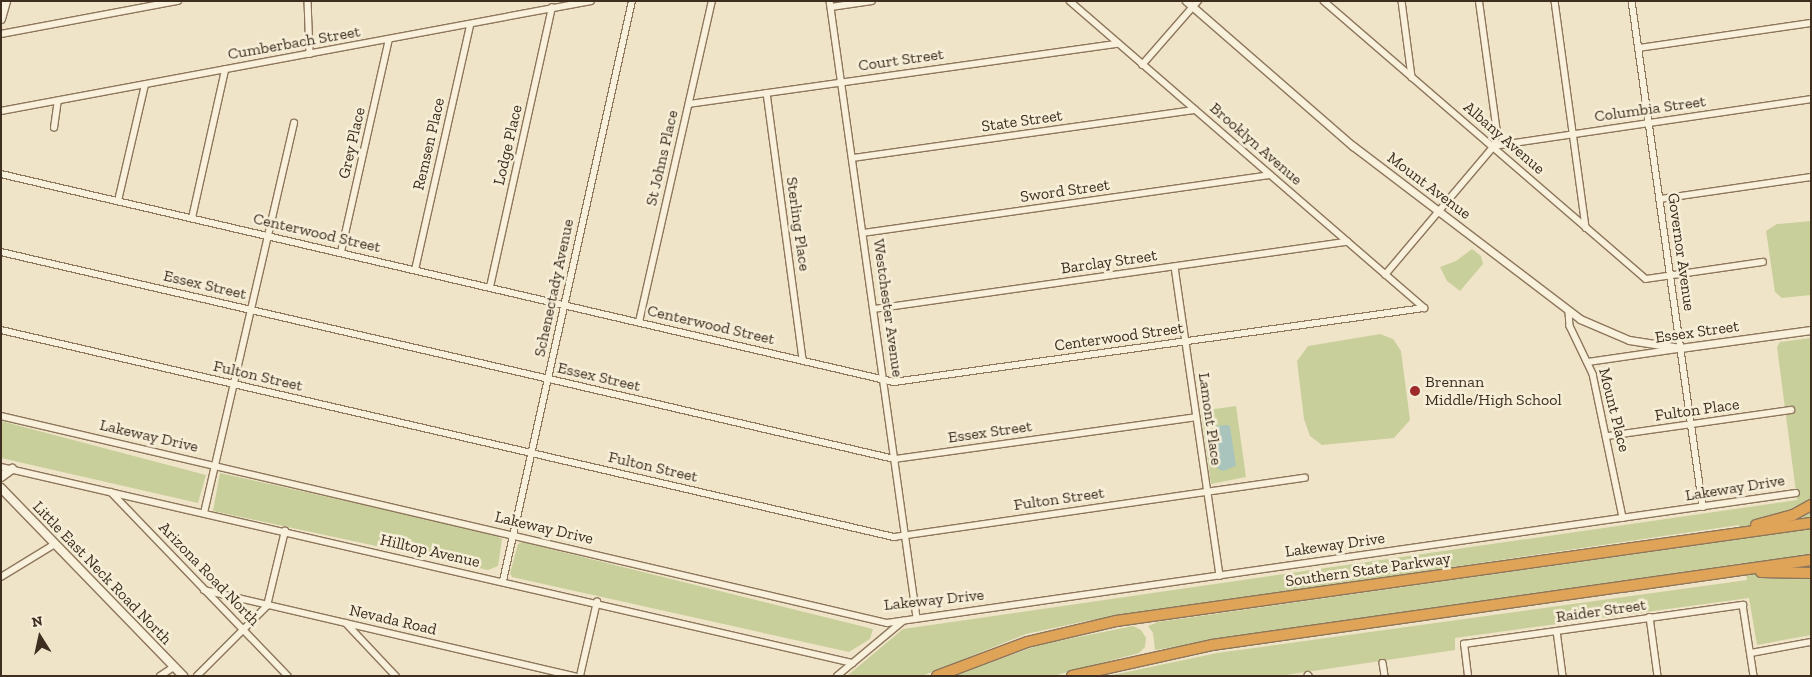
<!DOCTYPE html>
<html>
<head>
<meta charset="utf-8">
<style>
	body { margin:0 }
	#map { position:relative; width:1812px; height:677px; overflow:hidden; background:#f0e4c8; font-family:"Zilla Slab",serif }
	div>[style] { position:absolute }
	.green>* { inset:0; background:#c9cf9b }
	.water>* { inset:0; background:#a9c4bc }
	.roads { filter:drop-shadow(1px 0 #8d765c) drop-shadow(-1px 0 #8d765c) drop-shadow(0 1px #8d765c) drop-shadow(0 -1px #8d765c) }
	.minor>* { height:5.5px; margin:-2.75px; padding:0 2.75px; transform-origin:2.75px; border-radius:2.75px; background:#faf1dc }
	.tertiary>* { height:7px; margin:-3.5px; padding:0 3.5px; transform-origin:3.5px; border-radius:3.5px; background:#faf1dc }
	.secondary>* { height:8px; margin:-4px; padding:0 4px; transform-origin:4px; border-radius:4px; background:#faf1dc }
	.motorway>* { height:10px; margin:-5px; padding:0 5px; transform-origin:5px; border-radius:5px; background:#e0a458 }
	.dots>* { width:14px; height:14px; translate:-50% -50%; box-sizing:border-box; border:2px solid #f7eed8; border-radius:50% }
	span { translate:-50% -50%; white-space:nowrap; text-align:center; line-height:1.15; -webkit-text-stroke:5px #f7eed8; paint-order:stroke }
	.street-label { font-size:16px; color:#3d2e20 }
	.poi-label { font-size:16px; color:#3d2e20 }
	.left { translate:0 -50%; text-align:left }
	.frame { position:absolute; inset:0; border:2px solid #3d2e20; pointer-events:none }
	.north { position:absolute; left:15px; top:612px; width:50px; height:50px; -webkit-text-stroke:4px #f7eed8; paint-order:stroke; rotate:350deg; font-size:14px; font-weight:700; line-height:20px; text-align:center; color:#3d2e20 }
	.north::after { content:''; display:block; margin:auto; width:18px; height:22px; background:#3d2e20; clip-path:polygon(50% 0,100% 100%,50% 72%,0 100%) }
</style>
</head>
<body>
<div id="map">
	<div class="green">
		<i style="clip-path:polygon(1811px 221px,1811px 295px,1782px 298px,1775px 292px,1766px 231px,1777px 224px)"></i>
		<i style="clip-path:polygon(1472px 249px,1481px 256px,1483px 264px,1460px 291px,1447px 281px,1440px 267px,1456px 261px)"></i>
		<i style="clip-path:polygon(1380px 334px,1393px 339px,1401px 351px,1410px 420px,1394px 438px,1322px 445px,1310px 436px,1304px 419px,1297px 361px,1308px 346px)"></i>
		<i style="clip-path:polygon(1811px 338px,1811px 635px,1757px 645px,1749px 598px,1455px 638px,1455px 650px,1279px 676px,1108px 676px,1217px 653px,1747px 580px,1744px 563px,1155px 650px,1153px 633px,1148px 626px,1158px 622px,1741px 539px,1739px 525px,1086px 621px,1026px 634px,922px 676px,847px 676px,903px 629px,1797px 500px,1777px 347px,1780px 342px)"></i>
		<i style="clip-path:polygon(1236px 406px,1246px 477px,1211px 484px,1201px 411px)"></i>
		<i style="clip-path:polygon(1px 421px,206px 475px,198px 503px,1px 458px)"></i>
		<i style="clip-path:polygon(220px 473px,494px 534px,502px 539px,498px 566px,488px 570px,213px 511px)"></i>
		<i style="clip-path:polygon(522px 542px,873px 629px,870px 639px,849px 652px,512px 577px,510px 573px,518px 544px)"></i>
		<i style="clip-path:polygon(1133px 626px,1141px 630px,1146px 638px,1145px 647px,1139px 653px,1053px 676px,953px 676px,1039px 645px)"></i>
	</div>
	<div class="water">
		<i style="clip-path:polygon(1227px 425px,1230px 426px,1236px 466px,1223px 471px,1218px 469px,1214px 430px,1216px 426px)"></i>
	</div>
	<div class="roads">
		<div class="minor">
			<i style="left:308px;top:1px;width:53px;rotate:87.8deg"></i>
			<i style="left:830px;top:1px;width:623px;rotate:81.97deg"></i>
			<i style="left:1070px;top:1px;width:469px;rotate:40.9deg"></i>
			<i style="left:1324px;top:1px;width:425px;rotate:40.8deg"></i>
			<i style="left:1646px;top:279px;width:118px;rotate:-8.3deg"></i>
			<i style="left:1402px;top:1px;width:77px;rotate:82.5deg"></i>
			<i style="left:1555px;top:1px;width:229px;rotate:82.2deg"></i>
			<i style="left:1632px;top:1px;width:511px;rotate:82.01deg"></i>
			<i style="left:831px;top:7px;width:41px;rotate:-8.3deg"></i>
			<i style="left:1px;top:34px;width:180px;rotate:-10.6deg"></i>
			<i style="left:1639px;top:48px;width:174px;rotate:-8.3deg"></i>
			<i style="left:1142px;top:65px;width:85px;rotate:-48.8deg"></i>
			<i style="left:767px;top:93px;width:269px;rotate:82.3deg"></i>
			<i style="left:689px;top:104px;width:433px;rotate:-8deg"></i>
			<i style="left:1px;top:111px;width:600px;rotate:-10.56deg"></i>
			<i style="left:54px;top:128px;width:27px;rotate:-82deg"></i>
			<i style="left:1494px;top:146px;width:320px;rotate:-8.4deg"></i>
			<i style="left:853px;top:158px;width:345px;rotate:-8deg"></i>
			<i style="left:1px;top:174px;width:917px;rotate:13.11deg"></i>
			<i style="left:894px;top:382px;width:535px;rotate:-7.95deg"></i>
			<i style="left:1660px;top:199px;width:153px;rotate:-8.3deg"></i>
			<i style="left:118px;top:201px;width:119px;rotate:-76.9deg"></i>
			<i style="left:192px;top:218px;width:152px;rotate:-77.4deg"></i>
			<i style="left:863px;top:233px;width:411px;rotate:-8.1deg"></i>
			<i style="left:1px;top:252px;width:918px;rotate:13.04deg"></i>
			<i style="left:895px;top:459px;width:304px;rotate:-7.9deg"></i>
			<i style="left:341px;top:252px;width:218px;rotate:-77.3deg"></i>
			<i style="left:1175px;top:267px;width:312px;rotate:81.7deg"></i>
			<i style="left:415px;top:270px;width:251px;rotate:-77.3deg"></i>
			<i style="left:1385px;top:275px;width:169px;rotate:-49.8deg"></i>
			<i style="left:1494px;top:146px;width:13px;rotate:-77deg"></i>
			<i style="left:1497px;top:133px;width:133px;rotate:-97.8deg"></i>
			<i style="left:490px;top:287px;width:286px;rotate:-77.5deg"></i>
			<i style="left:874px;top:309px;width:478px;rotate:-8.1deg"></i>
			<i style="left:1569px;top:312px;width:14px;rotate:86deg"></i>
			<i style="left:1570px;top:326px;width:53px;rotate:64.4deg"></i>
			<i style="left:1593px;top:374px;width:147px;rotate:78.2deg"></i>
			<i style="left:639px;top:322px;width:329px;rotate:-77.2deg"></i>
			<i style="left:1px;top:330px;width:917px;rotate:13.05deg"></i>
			<i style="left:894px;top:537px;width:415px;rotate:-8.2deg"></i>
			<i style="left:1588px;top:362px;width:90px;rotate:-8.3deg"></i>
			<i style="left:1px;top:416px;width:910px;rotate:13.15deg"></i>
			<i style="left:887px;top:623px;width:918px;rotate:-8.14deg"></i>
			<i style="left:1608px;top:436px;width:185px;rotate:-8.1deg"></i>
			<i style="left:1px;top:467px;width:874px;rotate:12.96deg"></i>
			<i style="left:111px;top:492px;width:255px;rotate:46.1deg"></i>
			<i style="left:204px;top:513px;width:400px;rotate:-77deg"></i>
			<i style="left:1px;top:577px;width:63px;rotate:-31.4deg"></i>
			<i style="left:503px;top:581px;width:594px;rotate:-77.46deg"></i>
			<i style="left:204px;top:590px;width:381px;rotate:13.1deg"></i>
			<i style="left:1650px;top:617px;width:60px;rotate:82.3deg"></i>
			<i style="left:346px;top:623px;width:73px;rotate:46.7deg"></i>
			<i style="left:1557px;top:631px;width:45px;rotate:82.4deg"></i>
			<i style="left:1751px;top:653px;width:61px;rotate:-10.4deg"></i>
			<i style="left:1383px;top:663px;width:13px;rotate:81deg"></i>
			<i style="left:1308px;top:675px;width:1px;rotate:45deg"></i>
			<i style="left:160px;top:676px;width:17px;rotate:-33deg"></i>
			<i style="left:197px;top:676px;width:99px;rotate:-45deg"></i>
			<i style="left:267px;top:606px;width:77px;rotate:-76.5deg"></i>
			<i style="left:580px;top:676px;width:76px;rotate:-77.1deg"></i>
			<i style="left:837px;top:676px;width:86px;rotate:-39.8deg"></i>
			<i style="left:1468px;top:676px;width:32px;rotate:-97deg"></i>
			<i style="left:1464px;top:644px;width:282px;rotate:-8deg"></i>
			<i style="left:1743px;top:605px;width:72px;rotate:81.2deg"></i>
		</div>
		<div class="tertiary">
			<i style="left:1186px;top:1px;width:221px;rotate:41deg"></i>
			<i style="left:1353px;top:146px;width:285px;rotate:37.3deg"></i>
			<i style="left:1580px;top:319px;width:53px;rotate:23.2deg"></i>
			<i style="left:1629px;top:340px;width:52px;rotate:8.9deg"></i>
			<i style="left:1680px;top:348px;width:132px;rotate:-7.8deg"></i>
		</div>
		<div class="secondary">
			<i style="left:1px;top:19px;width:19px;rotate:-74deg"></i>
			<i style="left:1px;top:477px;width:14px;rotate:-36deg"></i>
			<i style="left:1px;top:488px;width:262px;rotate:45.9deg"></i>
		</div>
		<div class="motorway">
			<i style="left:1756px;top:525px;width:38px;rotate:-15deg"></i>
			<i style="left:1793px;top:515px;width:21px;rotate:-29deg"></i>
			<i style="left:1761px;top:572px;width:50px;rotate:1.1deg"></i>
			<i style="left:937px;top:676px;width:96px;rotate:-20.7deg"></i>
			<i style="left:1027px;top:642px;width:91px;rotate:-13.3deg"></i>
			<i style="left:1116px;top:621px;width:702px;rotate:-8.03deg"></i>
			<i style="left:1072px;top:676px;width:143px;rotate:-12.5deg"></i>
			<i style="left:1212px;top:645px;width:605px;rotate:-8.08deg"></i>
		</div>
	</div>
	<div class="dots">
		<i style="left:1415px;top:391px;background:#9e2a2b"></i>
	</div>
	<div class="street-label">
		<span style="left:294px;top:43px;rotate:-10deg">Cumberbach Street</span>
		<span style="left:901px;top:60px;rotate:-8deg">Court Street</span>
		<span style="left:1650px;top:109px;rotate:-8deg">Columbia Street</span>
		<span style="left:1022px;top:121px;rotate:-8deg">State Street</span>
		<span style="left:1504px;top:138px;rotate:41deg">Albany Avenue</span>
		<span style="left:352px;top:143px;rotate:-77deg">Grey Place</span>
		<span style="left:429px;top:144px;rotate:-77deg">Remsen Place</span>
		<span style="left:1256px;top:144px;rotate:41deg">Brooklyn Avenue</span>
		<span style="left:508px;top:145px;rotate:-77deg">Lodge Place</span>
		<span style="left:662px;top:158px;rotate:-77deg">St Johns Place</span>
		<span style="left:1429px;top:186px;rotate:37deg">Mount Avenue</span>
		<span style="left:1065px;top:191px;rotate:-8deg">Sword Street</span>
		<span style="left:798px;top:224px;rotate:82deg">Sterling Place</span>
		<span style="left:317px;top:233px;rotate:13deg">Centerwood Street</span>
		<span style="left:1681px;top:252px;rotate:82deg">Governor Avenue</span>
		<span style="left:1109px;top:262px;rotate:-8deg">Barclay Street</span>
		<span style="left:205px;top:285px;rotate:13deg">Essex Street</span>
		<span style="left:554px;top:288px;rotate:-78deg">Schenectady Avenue</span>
		<span style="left:888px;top:308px;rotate:82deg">Westchester Avenue</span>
		<span style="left:711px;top:325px;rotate:13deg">Centerwood Street</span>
		<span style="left:1697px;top:332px;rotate:-8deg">Essex Street</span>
		<span style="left:1119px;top:337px;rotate:-8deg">Centerwood Street</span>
		<span style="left:258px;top:376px;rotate:13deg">Fulton Street</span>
		<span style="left:599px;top:377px;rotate:13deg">Essex Street</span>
		<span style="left:1614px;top:410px;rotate:76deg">Mount Place</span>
		<span style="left:1697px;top:410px;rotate:-8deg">Fulton Place</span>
		<span style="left:1210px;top:419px;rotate:82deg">Lamont Place</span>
		<span style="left:990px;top:432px;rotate:-8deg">Essex Street</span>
		<span style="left:149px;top:436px;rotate:13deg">Lakeway Drive</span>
		<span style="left:653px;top:467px;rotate:13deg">Fulton Street</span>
		<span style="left:1735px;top:488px;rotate:-9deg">Lakeway Drive</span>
		<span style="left:1059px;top:499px;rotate:-8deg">Fulton Street</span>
		<span style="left:544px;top:528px;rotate:13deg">Lakeway Drive</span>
		<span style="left:1335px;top:545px;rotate:-8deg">Lakeway Drive</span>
		<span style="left:430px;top:551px;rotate:13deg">Hilltop Avenue</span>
		<span style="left:1368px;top:570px;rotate:-8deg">Southern State Parkway</span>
		<span style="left:102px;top:573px;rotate:46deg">Little East Neck Road North</span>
		<span style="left:209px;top:574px;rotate:46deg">Arizona Road North</span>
		<span style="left:934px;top:600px;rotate:-6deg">Lakeway Drive</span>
		<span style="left:1601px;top:611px;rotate:-8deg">Raider Street</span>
		<span style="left:393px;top:620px;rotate:13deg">Nevada Road</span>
	</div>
	<div class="poi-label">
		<span class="left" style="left:1425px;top:391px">Brennan<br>Middle/High School</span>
	</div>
	<div class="frame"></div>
	<div class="north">N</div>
</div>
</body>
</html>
